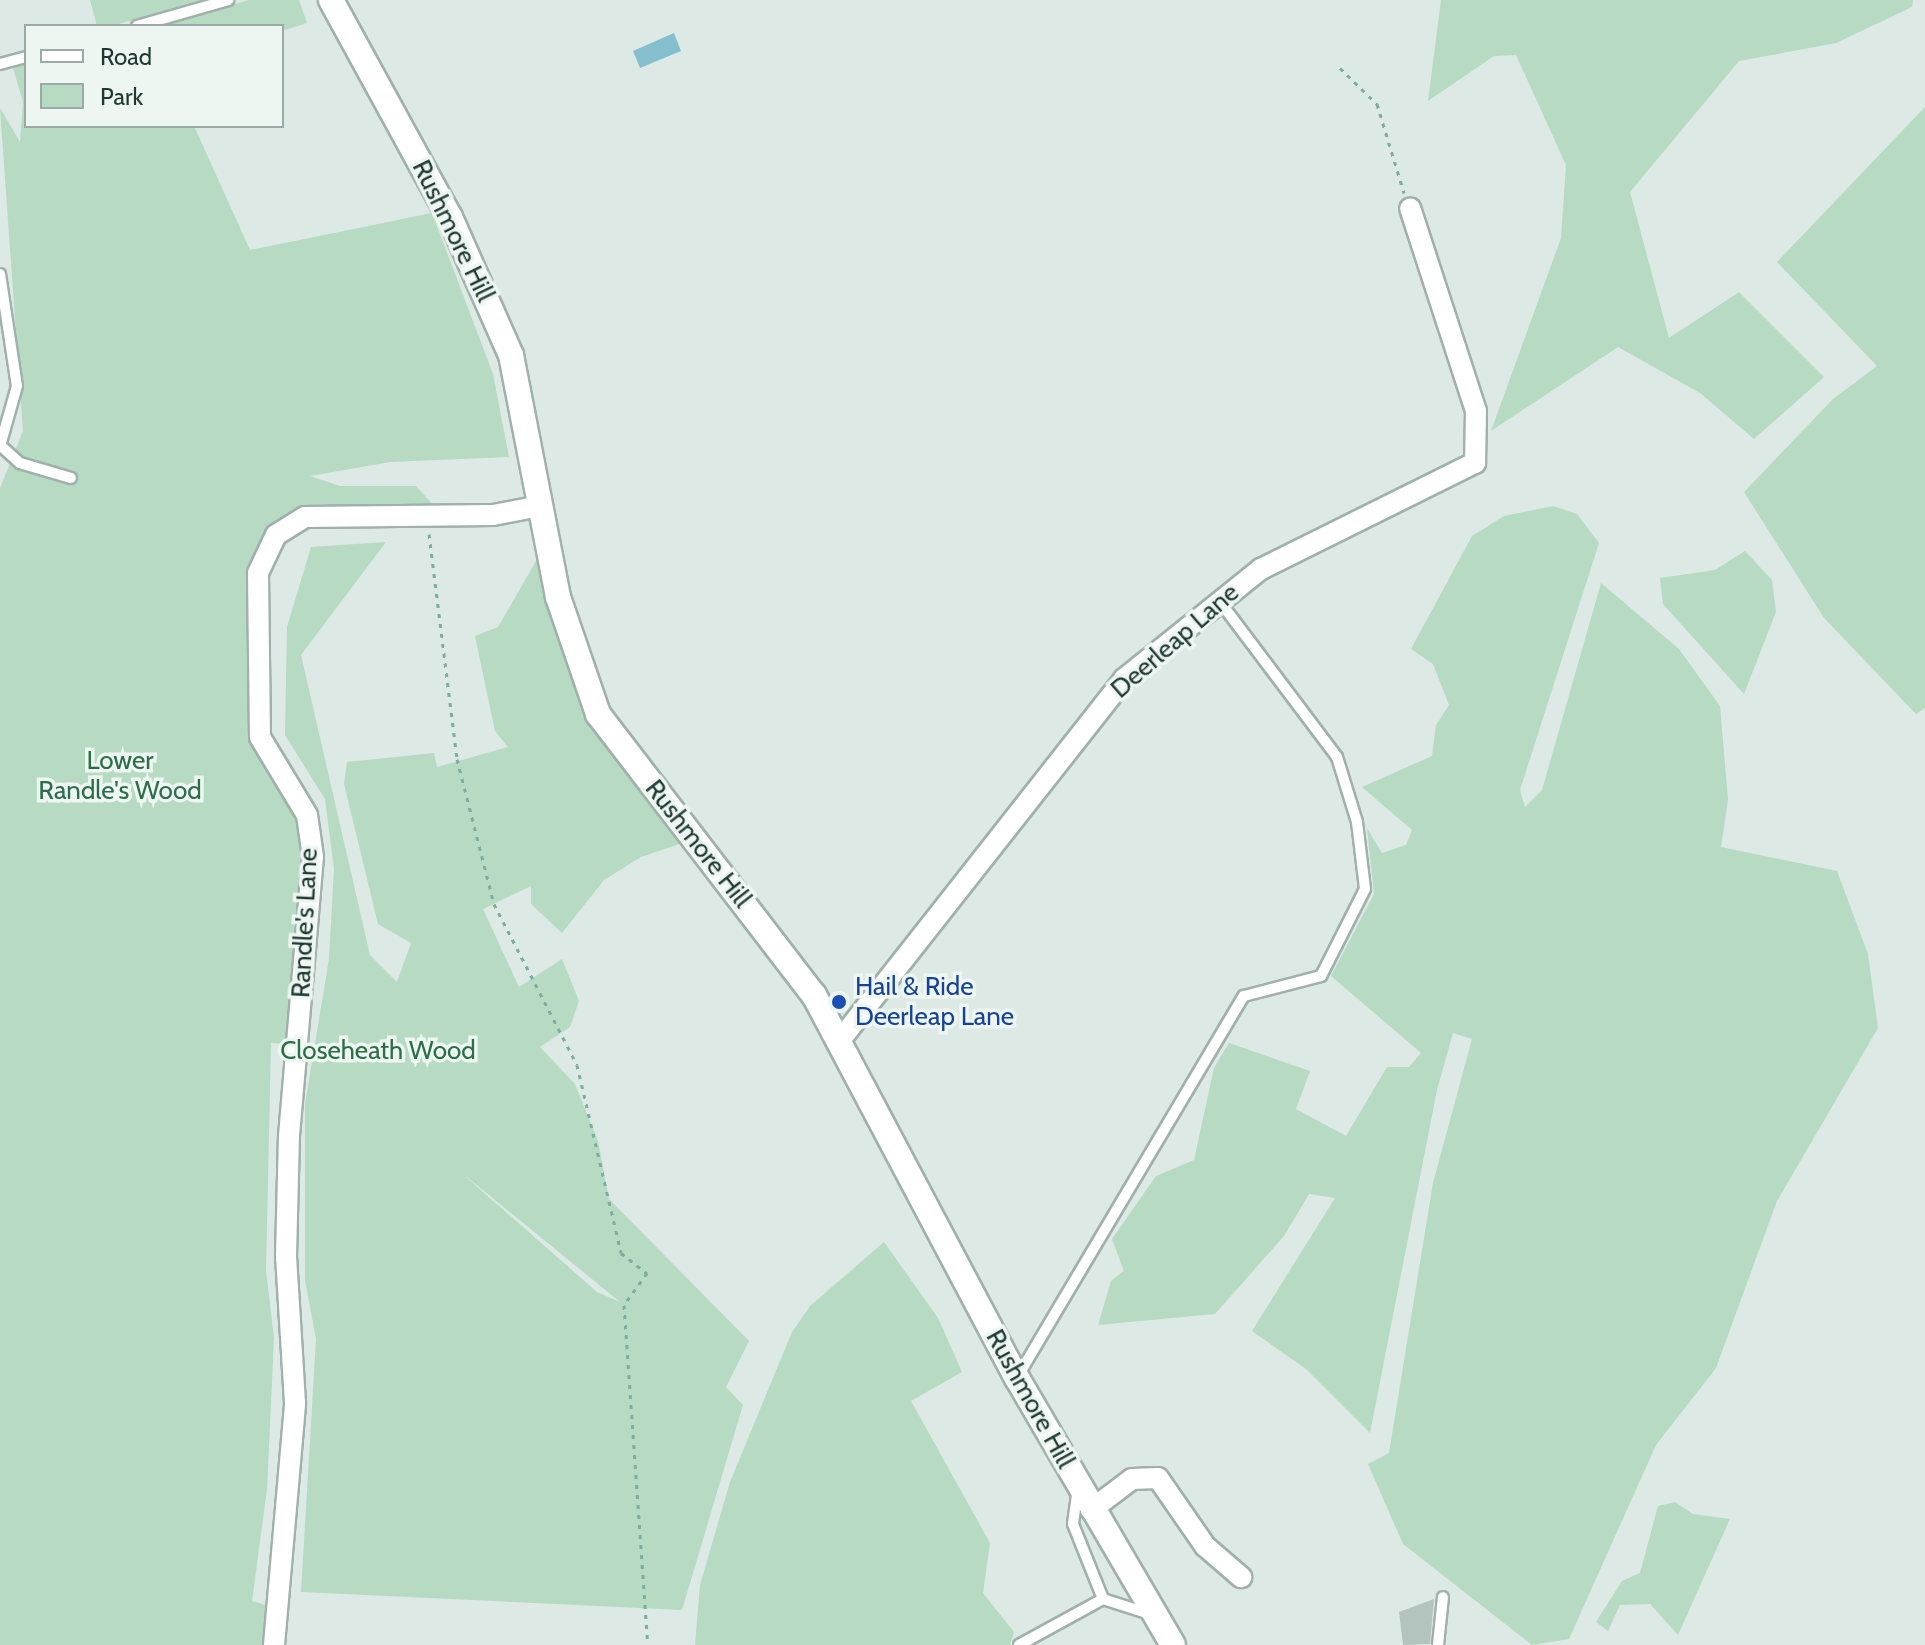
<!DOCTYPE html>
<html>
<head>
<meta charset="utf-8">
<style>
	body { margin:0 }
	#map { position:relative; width:1925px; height:1645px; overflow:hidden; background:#dde9e4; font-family:Cabin,sans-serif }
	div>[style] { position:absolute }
	.green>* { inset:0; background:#b6dac2 }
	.water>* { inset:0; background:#85bfce }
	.building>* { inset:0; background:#b3c4be }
	.path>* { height:3px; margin-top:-1.5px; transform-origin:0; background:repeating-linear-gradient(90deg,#7eaca0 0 4px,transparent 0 10px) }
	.roads { filter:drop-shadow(2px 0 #a0b0ab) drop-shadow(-2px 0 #a0b0ab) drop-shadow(0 2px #a0b0ab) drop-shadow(0 -2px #a0b0ab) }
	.service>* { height:10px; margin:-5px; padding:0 5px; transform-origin:5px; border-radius:5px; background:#fff }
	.minor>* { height:20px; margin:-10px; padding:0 10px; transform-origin:10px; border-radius:10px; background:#fff }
	.tertiary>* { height:24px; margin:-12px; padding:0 12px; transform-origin:12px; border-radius:12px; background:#fff }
	.dots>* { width:22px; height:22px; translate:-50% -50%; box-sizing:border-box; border:4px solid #eef6f2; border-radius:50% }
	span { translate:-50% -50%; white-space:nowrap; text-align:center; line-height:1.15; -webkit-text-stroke:7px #eef6f2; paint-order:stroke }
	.street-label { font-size:26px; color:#1f3833 }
	.park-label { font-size:26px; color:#2b6e48 }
	.transit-label { font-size:26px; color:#164399 }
	.left { translate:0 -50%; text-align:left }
	.legend { position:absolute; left:24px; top:24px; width:260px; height:104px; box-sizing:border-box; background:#eef6f2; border:2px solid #9baaa6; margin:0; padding:10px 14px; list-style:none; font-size:24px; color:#1f3833 }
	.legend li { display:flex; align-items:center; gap:16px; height:40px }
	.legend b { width:40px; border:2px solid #9baaa6 }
</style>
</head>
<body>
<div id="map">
	<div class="green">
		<i style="clip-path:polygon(90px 0,200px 0,112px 26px,97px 26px)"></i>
		<i style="clip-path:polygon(249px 0,299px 0,307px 23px,282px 31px,159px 26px)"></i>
		<i style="clip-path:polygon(1441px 0,1913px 0,1912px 7px,1836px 43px,1739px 61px,1630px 192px,1669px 338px,1739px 292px,1824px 377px,1754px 439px,1700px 393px,1618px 347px,1491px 431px,1561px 238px,1566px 165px,1516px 55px,1494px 56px,1428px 101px)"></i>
		<i style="clip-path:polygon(26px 64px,26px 126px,194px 126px,250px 250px,432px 213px,493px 374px,509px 457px,390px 462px,310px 476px,340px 486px,416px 486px,435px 507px,301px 509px,249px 569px,250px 739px,299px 820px,304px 867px,289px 1044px,271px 1043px,266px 1271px,274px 1338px,267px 1489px,252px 1601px,285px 1611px,281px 1645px,0 1645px,0 488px,23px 431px,0 108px,20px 142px,23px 102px,13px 68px)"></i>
		<i style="clip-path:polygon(1925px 107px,1925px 708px,1916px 714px,1824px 618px,1744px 492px,1833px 399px,1877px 366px,1777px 262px)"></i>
		<i style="clip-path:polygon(1553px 506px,1577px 514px,1599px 543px,1520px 790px,1525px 807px,1542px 790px,1601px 583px,1679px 649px,1720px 706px,1728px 800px,1721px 847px,1837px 871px,1868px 954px,1878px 1028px,1777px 1201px,1716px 1368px,1656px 1445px,1569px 1639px,1532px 1645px,1403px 1544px,1368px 1464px,1389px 1453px,1433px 1183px,1472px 1039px,1453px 1033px,1437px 1090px,1370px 1433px,1306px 1369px,1252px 1331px,1335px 1198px,1309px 1194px,1284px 1236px,1215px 1314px,1098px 1325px,1111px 1281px,1124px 1271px,1112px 1239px,1156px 1176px,1194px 1160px,1214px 1068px,1229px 1043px,1310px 1071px,1296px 1109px,1346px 1136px,1387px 1067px,1409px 1067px,1421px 1053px,1331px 976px,1374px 894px,1367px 828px,1382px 853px,1406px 845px,1412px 830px,1362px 787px,1432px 756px,1436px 725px,1449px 705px,1433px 664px,1411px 649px,1472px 536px,1504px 516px)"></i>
		<i style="clip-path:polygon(evenodd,386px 542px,301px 655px,370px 955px,397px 982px,411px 943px,378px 924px,344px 784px,347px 762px,434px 753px,437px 767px,508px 747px,495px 731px,475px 636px,498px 627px,536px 561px,547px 572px,595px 721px,688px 841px,641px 857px,604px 880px,562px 933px,531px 904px,531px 886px,483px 909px,519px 987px,562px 959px,579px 1001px,570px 1027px,540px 1047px,575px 1084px,598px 1141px,609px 1199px,749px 1341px,726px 1387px,743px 1405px,682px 1610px,301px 1592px,316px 1339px,305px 1280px,305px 1104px,329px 959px,334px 869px,325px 799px,285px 735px,287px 627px,311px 547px,386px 542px,466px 1177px,467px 1177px,620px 1302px,597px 1292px,466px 1177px)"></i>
		<i style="clip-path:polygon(1745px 551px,1772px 580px,1776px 612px,1744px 694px,1663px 604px,1660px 578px,1715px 570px)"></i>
		<i style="clip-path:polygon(884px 1242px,938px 1318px,962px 1372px,911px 1401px,990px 1543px,983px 1593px,1014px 1632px,1010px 1645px,695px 1645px,700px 1585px,730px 1482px,792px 1332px,810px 1306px)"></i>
		<i style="clip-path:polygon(1675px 1502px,1693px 1514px,1730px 1519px,1678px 1635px,1650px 1604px,1620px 1605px,1608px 1631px,1596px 1622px,1622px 1581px,1640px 1573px,1658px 1506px)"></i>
	</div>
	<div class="water">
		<i style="clip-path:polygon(674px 33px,681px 51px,640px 68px,633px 51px)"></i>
	</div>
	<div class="building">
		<i style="clip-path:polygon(1434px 1599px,1430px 1644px,1403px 1645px,1399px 1612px)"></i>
	</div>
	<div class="path">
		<i style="left:1340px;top:68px;width:52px;rotate:44.2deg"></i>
		<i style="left:1377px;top:104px;width:93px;rotate:73.1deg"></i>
		<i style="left:429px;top:534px;width:227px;rotate:82.9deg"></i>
		<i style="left:457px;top:759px;width:150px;rotate:75.7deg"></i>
		<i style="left:494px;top:904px;width:181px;rotate:62.7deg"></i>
		<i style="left:577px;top:1065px;width:193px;rotate:76.8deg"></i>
		<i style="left:621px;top:1253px;width:33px;rotate:38deg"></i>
		<i style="left:647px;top:1273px;width:39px;rotate:126deg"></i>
		<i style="left:624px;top:1305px;width:341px;rotate:86deg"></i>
	</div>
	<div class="roads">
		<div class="service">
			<i style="left:137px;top:26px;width:95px;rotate:-15.9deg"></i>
			<i style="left:0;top:64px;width:27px;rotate:-15deg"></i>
			<i style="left:0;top:274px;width:113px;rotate:81.4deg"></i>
			<i style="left:17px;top:386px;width:62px;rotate:105.8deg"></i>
			<i style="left:1px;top:446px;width:25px;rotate:42deg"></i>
			<i style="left:20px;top:463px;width:53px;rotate:16.4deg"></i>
			<i style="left:1018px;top:1376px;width:442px;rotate:-59.3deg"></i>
			<i style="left:1244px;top:996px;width:80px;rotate:-14.6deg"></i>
			<i style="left:1321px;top:976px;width:97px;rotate:-63.2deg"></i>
			<i style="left:1365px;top:889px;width:67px;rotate:-96.8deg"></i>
			<i style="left:1357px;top:822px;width:68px;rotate:-107.1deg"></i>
			<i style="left:1337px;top:757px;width:198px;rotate:-127deg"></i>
			<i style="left:1078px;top:1488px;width:36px;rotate:98deg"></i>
			<i style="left:1073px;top:1524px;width:81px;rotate:68.2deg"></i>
			<i style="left:1019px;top:1645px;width:96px;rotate:-28.7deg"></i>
			<i style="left:1103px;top:1599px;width:49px;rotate:17.7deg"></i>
			<i style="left:1438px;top:1645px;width:48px;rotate:-84.1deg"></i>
		</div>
		<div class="minor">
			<i style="left:841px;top:1039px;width:458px;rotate:-51.8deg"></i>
			<i style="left:1124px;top:679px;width:176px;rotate:-38.8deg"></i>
			<i style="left:1261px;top:569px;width:239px;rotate:-26.4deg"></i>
			<i style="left:1475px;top:463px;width:52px;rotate:-88.9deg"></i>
			<i style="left:1476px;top:411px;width:213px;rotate:-108deg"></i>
			<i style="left:1091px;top:1510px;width:51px;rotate:-37.1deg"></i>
			<i style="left:1132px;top:1479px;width:26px;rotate:-2deg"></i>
			<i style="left:1158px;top:1478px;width:83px;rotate:55.3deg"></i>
			<i style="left:1205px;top:1546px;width:48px;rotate:40.7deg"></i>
			<i style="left:274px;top:1645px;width:243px;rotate:-85deg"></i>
			<i style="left:295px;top:1403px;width:146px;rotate:-93.5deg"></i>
			<i style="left:286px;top:1257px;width:121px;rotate:-88.6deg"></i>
			<i style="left:289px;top:1136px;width:280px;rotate:-85.1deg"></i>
			<i style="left:313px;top:857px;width:42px;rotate:-98.1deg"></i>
			<i style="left:307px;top:815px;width:91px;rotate:-121.1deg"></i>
			<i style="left:260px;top:737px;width:164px;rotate:-90.7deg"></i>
			<i style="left:258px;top:573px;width:42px;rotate:-64.7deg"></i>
			<i style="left:276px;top:535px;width:34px;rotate:-32deg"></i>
			<i style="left:305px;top:517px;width:188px;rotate:-0.6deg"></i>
			<i style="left:493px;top:515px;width:48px;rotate:-10.8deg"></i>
		</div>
		<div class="tertiary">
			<i style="left:331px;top:0;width:247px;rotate:61.3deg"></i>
			<i style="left:450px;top:217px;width:151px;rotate:66.2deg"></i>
			<i style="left:511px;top:355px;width:247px;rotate:79deg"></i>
			<i style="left:558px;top:597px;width:124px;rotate:71.1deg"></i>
			<i style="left:598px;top:714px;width:354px;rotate:52.5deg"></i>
			<i style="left:814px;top:995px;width:433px;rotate:62.1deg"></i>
			<i style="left:1017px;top:1378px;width:309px;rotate:59.7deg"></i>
		</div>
	</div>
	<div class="dots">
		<i style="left:839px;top:1002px;background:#1a4fb4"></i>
	</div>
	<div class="street-label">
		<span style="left:453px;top:231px;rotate:64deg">Rushmore Hill</span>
		<span style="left:1175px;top:641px;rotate:-41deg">Deerleap Lane</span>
		<span style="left:698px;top:844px;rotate:52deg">Rushmore Hill</span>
		<span style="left:305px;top:923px;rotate:-87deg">Randle's Lane</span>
		<span style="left:1030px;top:1399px;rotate:61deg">Rushmore Hill</span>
	</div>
	<div class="park-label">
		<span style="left:120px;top:776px">Lower<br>Randle's Wood</span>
		<span style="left:378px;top:1051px">Closeheath Wood</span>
	</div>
	<div class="transit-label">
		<span class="left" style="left:855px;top:1002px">Hail &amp; Ride<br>Deerleap Lane</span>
	</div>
	<ul class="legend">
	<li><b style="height:10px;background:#fff"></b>Road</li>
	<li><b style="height:22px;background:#b6dac2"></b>Park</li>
	</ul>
</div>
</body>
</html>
